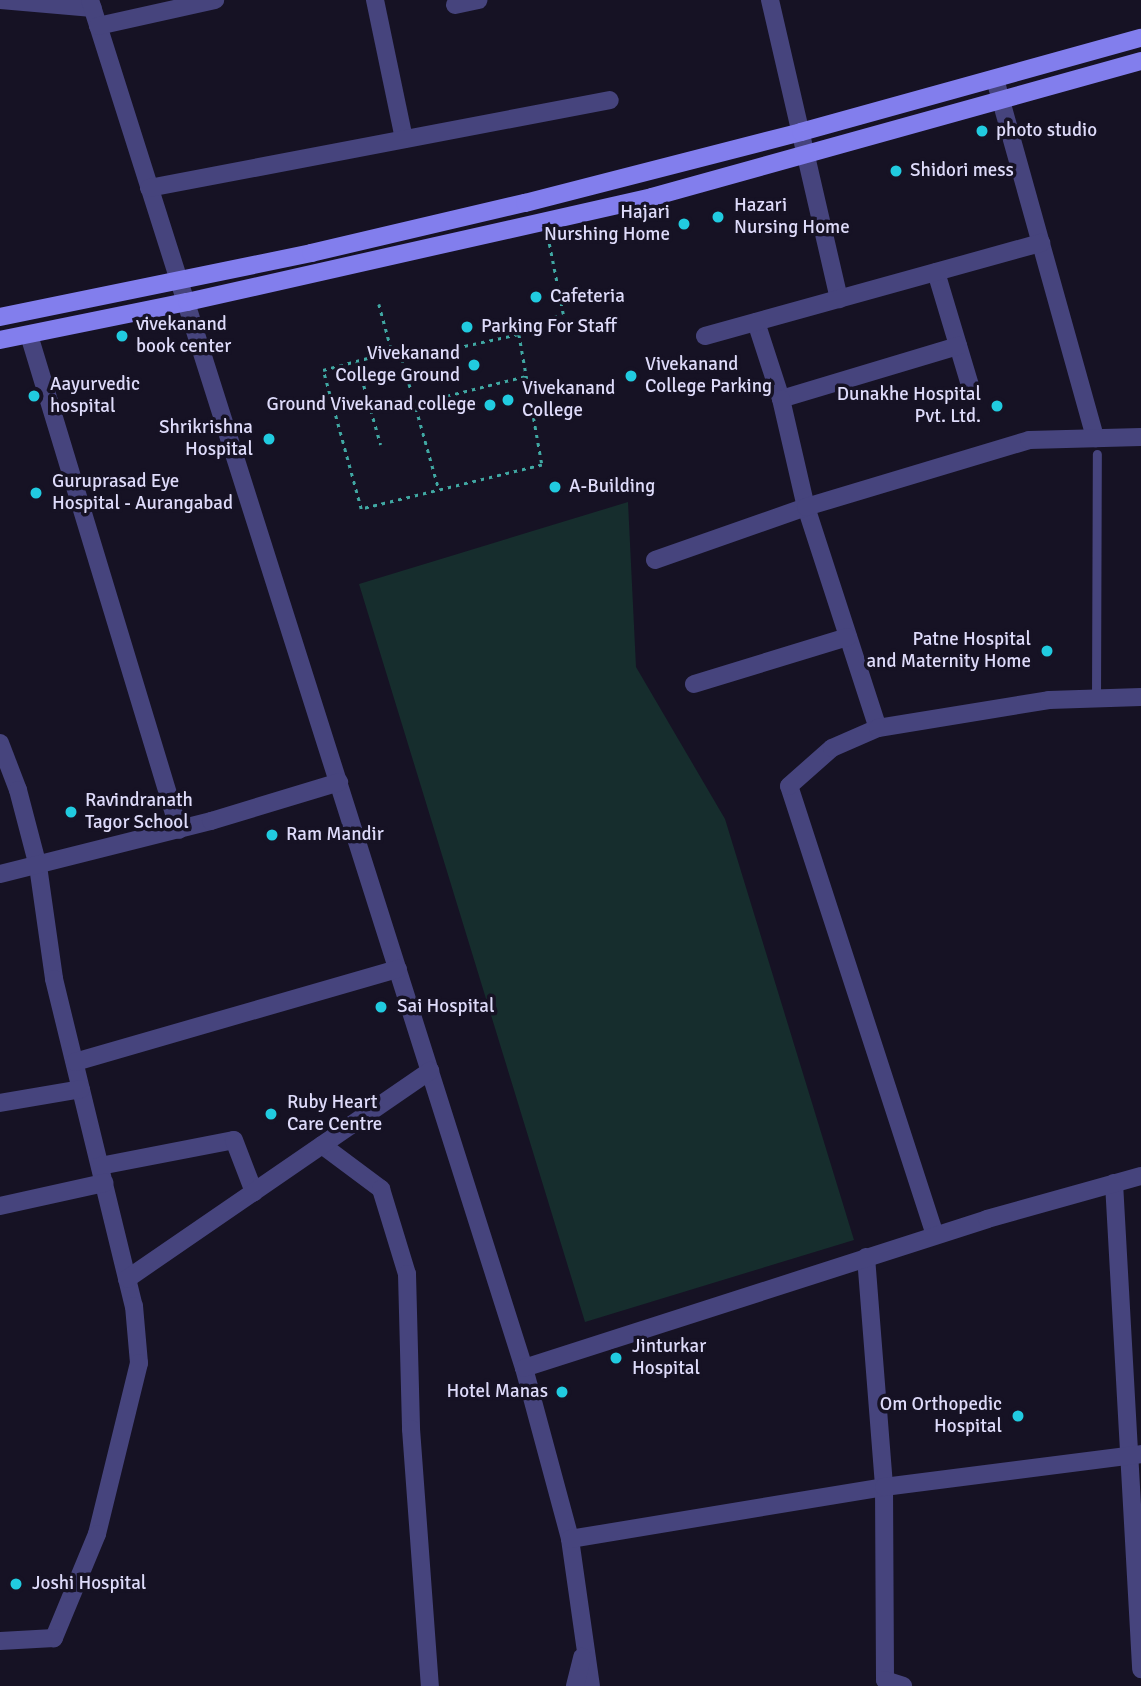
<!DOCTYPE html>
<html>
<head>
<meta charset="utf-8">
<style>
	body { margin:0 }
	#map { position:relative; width:1141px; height:1686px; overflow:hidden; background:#161224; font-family:Signika,sans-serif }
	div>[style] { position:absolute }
	.green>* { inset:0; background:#162d2d }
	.path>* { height:2.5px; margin-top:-1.25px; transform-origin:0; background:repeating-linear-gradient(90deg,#40a8a3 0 3.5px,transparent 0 8.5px) }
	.lane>* { height:9px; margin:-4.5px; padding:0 4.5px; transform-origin:4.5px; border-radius:4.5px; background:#46447d }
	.street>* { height:18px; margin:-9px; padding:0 9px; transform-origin:9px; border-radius:9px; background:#46447d }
	.secondary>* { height:18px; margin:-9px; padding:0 9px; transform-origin:9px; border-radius:9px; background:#827eed }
	.dots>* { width:19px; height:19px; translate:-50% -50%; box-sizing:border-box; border:4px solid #161224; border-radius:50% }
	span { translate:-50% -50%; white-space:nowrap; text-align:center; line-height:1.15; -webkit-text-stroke:7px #161224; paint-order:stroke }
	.poi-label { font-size:19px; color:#dedbfa }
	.left { translate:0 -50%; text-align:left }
	.right { translate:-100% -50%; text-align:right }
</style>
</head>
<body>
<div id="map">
	<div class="green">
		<i style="clip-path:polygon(628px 502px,636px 667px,725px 819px,854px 1240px,585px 1322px,359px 584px)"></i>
	</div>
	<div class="path">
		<i style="left:379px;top:304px;width:50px;rotate:74.8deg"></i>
		<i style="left:519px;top:334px;width:133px;rotate:80deg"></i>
		<i style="left:542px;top:465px;width:186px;rotate:166.3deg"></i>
		<i style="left:361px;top:509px;width:144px;rotate:-105.3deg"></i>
		<i style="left:323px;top:370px;width:77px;rotate:-15.1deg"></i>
		<i style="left:397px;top:350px;width:26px;rotate:11deg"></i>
		<i style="left:423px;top:355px;width:98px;rotate:-12.3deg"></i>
		<i style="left:519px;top:334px;width:7px;rotate:-63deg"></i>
		<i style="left:522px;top:328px;width:43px;rotate:-18.9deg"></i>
		<i style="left:563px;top:314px;width:77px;rotate:-101.2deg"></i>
		<i style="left:400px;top:351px;width:144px;rotate:74.3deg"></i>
		<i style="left:357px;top:361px;width:87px;rotate:74.1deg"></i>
		<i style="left:414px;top:404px;width:115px;rotate:-14deg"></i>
	</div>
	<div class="lane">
		<i style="left:1096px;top:699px;width:245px;rotate:-89.8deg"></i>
	</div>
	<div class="street">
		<i style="left:0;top:0;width:93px;rotate:4.9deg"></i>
		<i style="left:90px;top:0;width:1435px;rotate:72.4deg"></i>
		<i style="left:524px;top:1368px;width:177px;rotate:74.9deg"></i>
		<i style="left:570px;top:1539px;width:148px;rotate:81.9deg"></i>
		<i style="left:375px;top:0;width:142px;rotate:78.2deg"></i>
		<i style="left:770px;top:0;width:307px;rotate:77deg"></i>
		<i style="left:455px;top:5px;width:24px;rotate:-12deg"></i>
		<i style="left:98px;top:26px;width:120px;rotate:-12.5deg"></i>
		<i style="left:995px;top:79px;width:373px;rotate:74.4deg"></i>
		<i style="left:149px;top:188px;width:469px;rotate:-10.8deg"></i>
		<i style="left:936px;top:272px;width:118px;rotate:73.3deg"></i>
		<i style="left:756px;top:322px;width:81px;rotate:72deg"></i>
		<i style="left:781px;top:399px;width:185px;rotate:-16.7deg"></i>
		<i style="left:29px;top:335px;width:517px;rotate:73.14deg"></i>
		<i style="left:705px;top:336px;width:349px;rotate:-15.5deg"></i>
		<i style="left:781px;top:399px;width:111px;rotate:77deg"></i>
		<i style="left:806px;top:507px;width:232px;rotate:72deg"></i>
		<i style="left:655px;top:560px;width:160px;rotate:-19.3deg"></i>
		<i style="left:806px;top:507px;width:233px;rotate:-16.7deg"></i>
		<i style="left:1029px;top:440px;width:112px;rotate:-1.5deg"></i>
		<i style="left:694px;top:684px;width:161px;rotate:-17deg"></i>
		<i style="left:0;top:743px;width:50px;rotate:69deg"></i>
		<i style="left:18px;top:790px;width:79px;rotate:75.3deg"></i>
		<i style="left:38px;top:866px;width:114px;rotate:81.9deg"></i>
		<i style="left:54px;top:979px;width:337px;rotate:76.3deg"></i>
		<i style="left:134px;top:1306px;width:57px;rotate:85deg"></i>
		<i style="left:139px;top:1363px;width:176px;rotate:103.8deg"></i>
		<i style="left:97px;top:1534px;width:113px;rotate:112.5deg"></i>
		<i style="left:54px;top:1638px;width:54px;rotate:176.8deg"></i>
		<i style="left:0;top:874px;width:218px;rotate:-14.1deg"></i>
		<i style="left:211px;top:821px;width:134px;rotate:-16.9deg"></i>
		<i style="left:75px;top:1062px;width:336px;rotate:-16.1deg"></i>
		<i style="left:0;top:1103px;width:82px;rotate:-9.8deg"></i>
		<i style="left:322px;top:1145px;width:74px;rotate:36.7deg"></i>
		<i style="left:381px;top:1189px;width:89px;rotate:73deg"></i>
		<i style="left:407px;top:1274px;width:155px;rotate:88.5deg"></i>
		<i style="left:411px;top:1429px;width:258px;rotate:85.8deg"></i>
		<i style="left:100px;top:1166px;width:136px;rotate:-11deg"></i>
		<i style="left:234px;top:1140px;width:56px;rotate:69deg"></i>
		<i style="left:1114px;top:1183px;width:487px;rotate:86.8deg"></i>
		<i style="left:0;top:1206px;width:107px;rotate:-12.5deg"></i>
		<i style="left:935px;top:1235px;width:472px;rotate:-108deg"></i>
		<i style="left:789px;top:786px;width:57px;rotate:-41.5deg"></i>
		<i style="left:832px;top:748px;width:50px;rotate:-23.5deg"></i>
		<i style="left:878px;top:728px;width:173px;rotate:-9.3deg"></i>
		<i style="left:1049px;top:700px;width:92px;rotate:-1.9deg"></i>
		<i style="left:866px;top:1257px;width:231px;rotate:85.5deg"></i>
		<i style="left:884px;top:1487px;width:193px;rotate:89.7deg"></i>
		<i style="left:885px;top:1680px;width:19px;rotate:18deg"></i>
		<i style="left:127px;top:1279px;width:368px;rotate:-34.5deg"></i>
		<i style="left:524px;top:1368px;width:486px;rotate:-17.8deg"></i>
		<i style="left:987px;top:1219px;width:160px;rotate:-15.6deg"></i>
		<i style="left:570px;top:1539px;width:318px;rotate:-9.4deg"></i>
		<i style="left:884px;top:1487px;width:259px;rotate:-7.3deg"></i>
		<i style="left:575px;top:1686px;width:30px;rotate:-76deg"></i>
	</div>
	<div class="secondary">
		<i style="left:0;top:317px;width:318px;rotate:-11.6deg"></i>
		<i style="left:311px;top:253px;width:220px;rotate:-13.2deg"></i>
		<i style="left:525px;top:203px;width:285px;rotate:-14.4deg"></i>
		<i style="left:801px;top:132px;width:353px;rotate:-15.5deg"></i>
		<i style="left:0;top:340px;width:191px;rotate:-11.5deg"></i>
		<i style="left:187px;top:302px;width:477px;rotate:-12.7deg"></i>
		<i style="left:652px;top:197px;width:508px;rotate:-15.54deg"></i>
	</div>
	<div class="dots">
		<i style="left:982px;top:131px;background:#21cbe0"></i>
		<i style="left:896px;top:171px;background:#21cbe0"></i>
		<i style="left:718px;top:217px;background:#21cbe0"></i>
		<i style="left:684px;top:224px;background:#21cbe0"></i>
		<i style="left:536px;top:297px;background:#21cbe0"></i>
		<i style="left:467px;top:327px;background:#21cbe0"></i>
		<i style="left:122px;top:336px;background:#21cbe0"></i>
		<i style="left:474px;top:365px;background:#21cbe0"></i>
		<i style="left:631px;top:376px;background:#21cbe0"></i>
		<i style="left:34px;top:396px;background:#21cbe0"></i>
		<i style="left:508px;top:400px;background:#21cbe0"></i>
		<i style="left:490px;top:405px;background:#21cbe0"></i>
		<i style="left:997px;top:406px;background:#21cbe0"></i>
		<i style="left:269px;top:439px;background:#21cbe0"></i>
		<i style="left:555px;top:487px;background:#21cbe0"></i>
		<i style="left:36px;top:493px;background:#21cbe0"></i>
		<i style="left:1047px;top:651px;background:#21cbe0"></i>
		<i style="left:71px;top:812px;background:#21cbe0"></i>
		<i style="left:272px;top:835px;background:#21cbe0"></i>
		<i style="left:381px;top:1007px;background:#21cbe0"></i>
		<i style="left:271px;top:1114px;background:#21cbe0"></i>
		<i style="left:616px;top:1358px;background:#21cbe0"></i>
		<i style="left:562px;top:1392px;background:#21cbe0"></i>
		<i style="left:1018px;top:1416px;background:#21cbe0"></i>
		<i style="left:16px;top:1584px;background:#21cbe0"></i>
	</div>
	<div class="poi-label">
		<span class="left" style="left:996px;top:131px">photo studio</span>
		<span class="left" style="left:910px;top:171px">Shidori mess</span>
		<span class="left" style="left:734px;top:217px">Hazari<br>Nursing Home</span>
		<span class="right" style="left:670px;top:224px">Hajari<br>Nurshing Home</span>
		<span class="left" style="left:550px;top:297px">Cafeteria</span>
		<span class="left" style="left:136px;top:336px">vivekanand<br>book center</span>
		<span class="left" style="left:481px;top:327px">Parking For Staff</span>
		<span class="right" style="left:460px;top:365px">Vivekanand<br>College Ground</span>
		<span class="left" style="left:645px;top:376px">Vivekanand<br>College Parking</span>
		<span class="left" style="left:50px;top:396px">Aayurvedic<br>hospital</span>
		<span class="left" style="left:522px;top:400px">Vivekanand<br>College</span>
		<span class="right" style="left:981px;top:406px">Dunakhe Hospital<br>Pvt. Ltd.</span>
		<span class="right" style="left:476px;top:405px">Ground Vivekanad college</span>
		<span class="right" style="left:253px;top:439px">Shrikrishna<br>Hospital</span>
		<span class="left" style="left:52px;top:493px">Guruprasad Eye<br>Hospital - Aurangabad</span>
		<span class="left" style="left:569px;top:487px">A-Building</span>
		<span class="right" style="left:1031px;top:651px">Patne Hospital<br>and Maternity Home</span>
		<span class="left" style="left:85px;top:812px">Ravindranath<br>Tagor School</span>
		<span class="left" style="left:286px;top:835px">Ram Mandir</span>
		<span class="left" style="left:397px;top:1007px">Sai Hospital</span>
		<span class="left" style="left:287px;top:1114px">Ruby Heart<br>Care Centre</span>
		<span class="left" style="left:632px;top:1358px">Jinturkar<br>Hospital</span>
		<span class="right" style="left:548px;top:1392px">Hotel Manas</span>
		<span class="right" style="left:1002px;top:1416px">Om Orthopedic<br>Hospital</span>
		<span class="left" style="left:32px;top:1584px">Joshi Hospital</span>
	</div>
</div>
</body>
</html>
